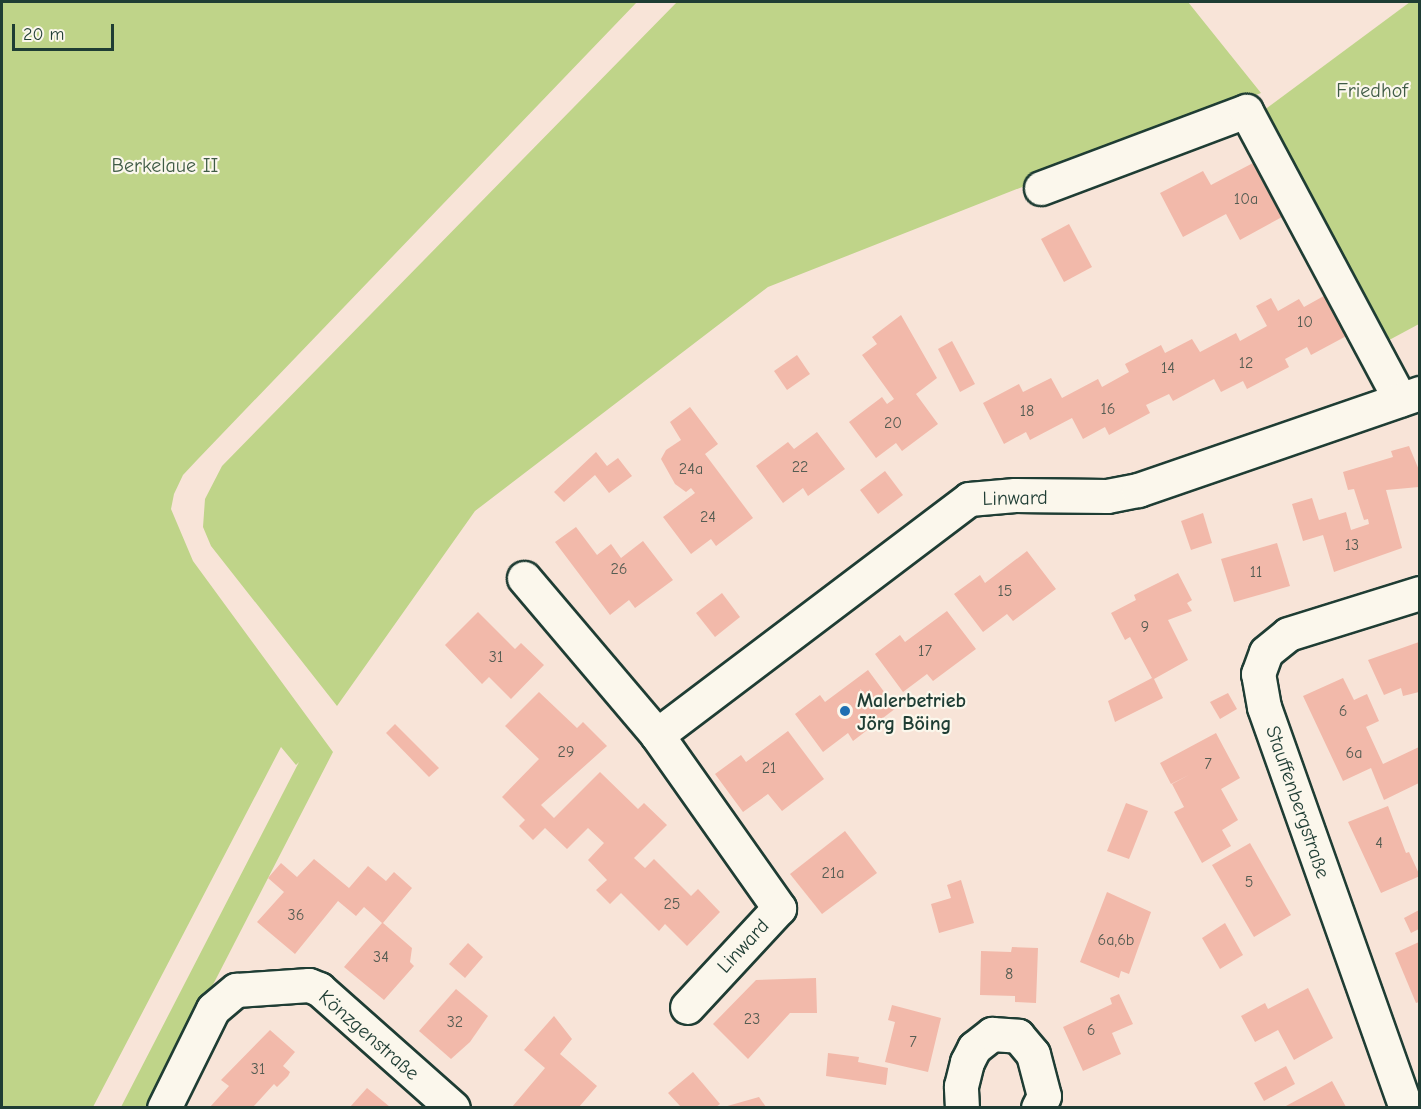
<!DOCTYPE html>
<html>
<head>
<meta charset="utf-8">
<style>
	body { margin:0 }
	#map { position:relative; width:1421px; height:1109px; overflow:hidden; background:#f8e4d8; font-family:"Comic Neue",sans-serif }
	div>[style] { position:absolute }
	.green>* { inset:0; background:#bfd489 }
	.building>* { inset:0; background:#f2b9aa }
	.roads { filter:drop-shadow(2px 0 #1f3d34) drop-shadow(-2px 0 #1f3d34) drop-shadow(0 2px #1f3d34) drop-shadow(0 -2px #1f3d34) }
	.minor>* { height:33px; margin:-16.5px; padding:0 16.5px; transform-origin:16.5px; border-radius:16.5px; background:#fbf7ec }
	.dots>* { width:16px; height:16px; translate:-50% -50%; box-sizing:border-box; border:3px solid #fbf7ec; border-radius:50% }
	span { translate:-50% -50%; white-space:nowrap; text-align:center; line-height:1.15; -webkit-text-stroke:4.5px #fbf7ec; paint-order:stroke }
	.number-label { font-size:16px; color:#545c52 }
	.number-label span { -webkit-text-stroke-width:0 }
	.park-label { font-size:20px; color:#3f5b45 }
	.street-label { font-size:20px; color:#1f3d34 }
	.poi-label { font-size:20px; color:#1f3d34; font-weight:700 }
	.left { translate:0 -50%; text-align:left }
	.frame { position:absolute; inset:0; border:3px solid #1f3d34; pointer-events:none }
	.scale { position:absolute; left:12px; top:24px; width:102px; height:27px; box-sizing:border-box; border:3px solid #1f3d34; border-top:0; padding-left:8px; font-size:18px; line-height:21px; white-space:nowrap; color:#1f3d34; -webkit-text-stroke:4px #fbf7ec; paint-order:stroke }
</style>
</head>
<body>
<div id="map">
	<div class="green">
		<i style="clip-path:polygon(2px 2px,637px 2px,198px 459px,183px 475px,174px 494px,171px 509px,193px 561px,333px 752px,150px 1107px,121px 1107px,299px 762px,296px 765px,281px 747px,93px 1107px,2px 1108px)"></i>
		<i style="clip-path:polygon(677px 2px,1188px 2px,1261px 93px,768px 287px,475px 511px,337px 706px,211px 546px,203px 527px,205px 499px,222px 466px)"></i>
		<i style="clip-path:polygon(1410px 2px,1419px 2px,1419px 324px,1378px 346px,1256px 116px)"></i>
	</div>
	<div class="building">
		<i style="clip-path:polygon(1253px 163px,1282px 217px,1240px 240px,1226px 214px,1183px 237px,1160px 193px,1203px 171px,1211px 185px)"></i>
		<i style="clip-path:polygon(1069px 224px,1092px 267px,1064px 282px,1041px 239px)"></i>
		<i style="clip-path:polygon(1331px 292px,1352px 333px,1311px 355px,1307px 347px,1285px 359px,1289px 367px,1247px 389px,1243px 381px,1221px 392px,1214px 379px,1173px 401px,1169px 394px,1146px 405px,1150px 413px,1109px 435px,1105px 427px,1083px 439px,1072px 418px,1030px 440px,1026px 432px,1004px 444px,983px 403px,1019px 384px,1023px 392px,1051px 378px,1062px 398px,1098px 379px,1102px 387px,1129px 372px,1125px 364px,1161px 345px,1165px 353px,1192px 339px,1200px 352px,1236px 333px,1240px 341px,1267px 326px,1256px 306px,1271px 298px,1278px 311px,1299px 299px,1304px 307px)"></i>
		<i style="clip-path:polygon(901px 315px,937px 378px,916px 394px,938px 424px,902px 451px,896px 443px,876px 458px,849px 422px,882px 397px,887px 404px,894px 399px,862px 355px,877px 344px,872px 337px)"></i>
		<i style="clip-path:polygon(952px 341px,975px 384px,960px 392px,938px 349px)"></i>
		<i style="clip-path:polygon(797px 355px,810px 374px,787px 390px,774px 371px)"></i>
		<i style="clip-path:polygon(690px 407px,718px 444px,705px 454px,753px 518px,716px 546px,711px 539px,691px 554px,663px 517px,695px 493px,691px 488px,686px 492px,675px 484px,661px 459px,666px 450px,681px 440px,670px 422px)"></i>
		<i style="clip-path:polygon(817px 432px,845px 469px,808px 496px,803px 488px,783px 503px,756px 466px,788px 442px,794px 449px)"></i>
		<i style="clip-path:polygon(1409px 446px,1419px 470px,1419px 487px,1386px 490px,1402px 548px,1334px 572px,1323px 535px,1303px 541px,1292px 504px,1312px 498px,1319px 520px,1346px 512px,1351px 530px,1369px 524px,1368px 519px,1364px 520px,1354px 489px,1348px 490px,1343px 472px,1393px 457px,1391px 451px)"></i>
		<i style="clip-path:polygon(596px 452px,607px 466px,618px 458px,632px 476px,609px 493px,595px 475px,564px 502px,554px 492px)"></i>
		<i style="clip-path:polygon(885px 471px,903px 495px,878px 514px,860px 490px)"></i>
		<i style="clip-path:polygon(1203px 513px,1212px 543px,1191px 550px,1181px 521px)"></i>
		<i style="clip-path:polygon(576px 527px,597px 555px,611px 544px,621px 558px,643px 541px,673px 580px,635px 608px,629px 600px,610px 615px,555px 542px)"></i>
		<i style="clip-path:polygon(1277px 543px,1290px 586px,1234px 602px,1221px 559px)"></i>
		<i style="clip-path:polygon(1027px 551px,1056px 589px,1013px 621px,1007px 614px,983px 632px,954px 594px,980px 575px,985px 583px)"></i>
		<i style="clip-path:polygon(1178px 573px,1192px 600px,1187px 603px,1192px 611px,1168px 620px,1188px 660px,1154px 679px,1163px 698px,1115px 722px,1108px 701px,1152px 678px,1130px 637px,1125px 640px,1111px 613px,1136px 600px,1134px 595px)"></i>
		<i style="clip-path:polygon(722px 593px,740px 617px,715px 637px,696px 613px)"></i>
		<i style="clip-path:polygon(947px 611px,976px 649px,933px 681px,927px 674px,903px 692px,875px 654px,900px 635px,905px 642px)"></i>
		<i style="clip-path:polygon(478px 612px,515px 649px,521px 643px,544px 665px,511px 699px,489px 677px,482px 684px,445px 645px)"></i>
		<i style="clip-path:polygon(1419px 642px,1419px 692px,1403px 696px,1401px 688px,1384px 695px,1368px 660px)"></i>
		<i style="clip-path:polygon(868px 670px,896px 708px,853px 741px,848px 733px,823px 752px,795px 714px,820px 695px,825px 702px)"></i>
		<i style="clip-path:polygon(1343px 678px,1354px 700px,1367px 694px,1379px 721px,1366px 727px,1383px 764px,1419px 747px,1419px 783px,1384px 800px,1371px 768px,1343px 781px,1303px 696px)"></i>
		<i style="clip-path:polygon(539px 692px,577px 728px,583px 722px,607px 746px,541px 805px,554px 818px,600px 772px,638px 809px,644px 803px,667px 825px,634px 858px,645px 868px,654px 859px,691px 896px,698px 889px,720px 912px,687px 946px,665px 924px,659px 931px,621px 893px,610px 904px,596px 890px,607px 880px,588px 860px,604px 843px,588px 828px,567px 849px,545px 828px,533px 840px,519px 826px,525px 820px,502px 797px,539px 759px,505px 726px)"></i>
		<i style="clip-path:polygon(1228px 693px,1237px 709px,1220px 719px,1210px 702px)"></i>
		<i style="clip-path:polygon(395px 724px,439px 768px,429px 777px,386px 733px)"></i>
		<i style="clip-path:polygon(788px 731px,824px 779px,782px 811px,768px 794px,743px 812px,715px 774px,741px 755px,746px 762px)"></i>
		<i style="clip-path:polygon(1216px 733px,1240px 778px,1221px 789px,1238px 820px,1222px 830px,1231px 846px,1202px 863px,1174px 812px,1184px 807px,1172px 784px,1189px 775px,1171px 784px,1160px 763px)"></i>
		<i style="clip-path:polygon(1126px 803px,1148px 811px,1129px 859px,1107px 851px)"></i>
		<i style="clip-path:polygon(1388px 806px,1406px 853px,1409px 852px,1420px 876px,1381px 893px,1348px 822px)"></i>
		<i style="clip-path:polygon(845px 831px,877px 873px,822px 914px,790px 874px)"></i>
		<i style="clip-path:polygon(1250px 843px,1291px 915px,1254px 937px,1212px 865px)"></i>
		<i style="clip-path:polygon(314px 859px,349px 888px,368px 866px,386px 881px,394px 872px,412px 888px,383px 923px,412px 948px,410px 962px,414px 966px,384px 1000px,344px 967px,382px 923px,364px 907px,356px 916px,338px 901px,295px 954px,257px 922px,284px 892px,268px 878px,281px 863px,297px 877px)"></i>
		<i style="clip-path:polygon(961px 880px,974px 923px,939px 933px,931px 904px,951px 898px,947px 885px)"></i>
		<i style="clip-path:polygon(1107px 892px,1151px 912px,1129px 974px,1121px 971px,1119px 978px,1080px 962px)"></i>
		<i style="clip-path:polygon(1419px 910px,1419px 929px,1411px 933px,1404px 918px)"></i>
		<i style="clip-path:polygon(1225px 923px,1243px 955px,1220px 969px,1202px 938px)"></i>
		<i style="clip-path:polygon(1419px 942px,1419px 1002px,1416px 1003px,1395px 953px)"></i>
		<i style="clip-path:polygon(468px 943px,483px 957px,465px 978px,449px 964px)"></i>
		<i style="clip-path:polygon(1012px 947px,1038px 948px,1036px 1003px,1015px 1002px,1015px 996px,980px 995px,981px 951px,1011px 952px)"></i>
		<i style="clip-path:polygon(816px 978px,817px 1013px,790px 1013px,748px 1059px,713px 1024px,756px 980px)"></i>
		<i style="clip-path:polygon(1308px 988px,1333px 1038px,1294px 1060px,1278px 1030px,1255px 1042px,1241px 1016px,1265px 1003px,1268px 1009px)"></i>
		<i style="clip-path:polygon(456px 989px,488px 1016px,470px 1042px,451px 1059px,419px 1031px)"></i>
		<i style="clip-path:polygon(1119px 994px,1133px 1024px,1112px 1033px,1121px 1054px,1083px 1071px,1063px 1027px,1112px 1004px,1110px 998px)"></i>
		<i style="clip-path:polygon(892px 1005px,941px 1018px,928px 1072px,885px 1062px,895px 1022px,888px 1020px)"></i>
		<i style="clip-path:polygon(554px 1016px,572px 1039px,560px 1054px,597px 1086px,579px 1107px,512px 1107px,545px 1068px,524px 1050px)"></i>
		<i style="clip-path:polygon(270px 1030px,295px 1052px,283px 1066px,290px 1072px,288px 1076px,277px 1087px,274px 1084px,253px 1107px,210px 1107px,229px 1086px,221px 1080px)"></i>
		<i style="clip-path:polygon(828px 1053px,859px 1057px,858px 1062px,888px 1068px,886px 1085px,826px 1076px)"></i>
		<i style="clip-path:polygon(1286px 1066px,1295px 1084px,1264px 1101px,1254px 1083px)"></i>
		<i style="clip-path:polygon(693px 1072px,720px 1104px,716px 1107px,681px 1107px,668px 1093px)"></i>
		<i style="clip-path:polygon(1332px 1081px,1346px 1107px,1284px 1107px,1314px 1091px)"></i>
		<i style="clip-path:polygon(367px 1088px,390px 1107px,350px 1107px)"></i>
		<i style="clip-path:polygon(759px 1097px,766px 1107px,724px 1107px)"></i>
	</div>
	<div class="roads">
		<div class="minor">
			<i style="left:1041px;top:188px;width:219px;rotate:-20.6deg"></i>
			<i style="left:1246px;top:111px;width:327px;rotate:61.9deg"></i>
			<i style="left:524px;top:578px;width:206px;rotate:49.7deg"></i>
			<i style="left:657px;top:735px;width:212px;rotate:54.8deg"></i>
			<i style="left:779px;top:908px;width:135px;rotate:132.9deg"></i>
			<i style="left:657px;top:735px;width:391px;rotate:-37.1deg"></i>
			<i style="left:969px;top:499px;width:46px;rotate:-5deg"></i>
			<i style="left:1015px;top:495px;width:92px;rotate:0.6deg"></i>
			<i style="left:1107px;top:496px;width:32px;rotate:-11deg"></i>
			<i style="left:1138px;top:490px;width:298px;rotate:-19deg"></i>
			<i style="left:164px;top:1108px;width:110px;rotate:-63.7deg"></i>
			<i style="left:213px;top:1009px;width:30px;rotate:-40deg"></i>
			<i style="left:236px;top:990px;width:73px;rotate:-3.9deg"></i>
			<i style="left:309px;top:985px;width:11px;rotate:22deg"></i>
			<i style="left:319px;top:989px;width:179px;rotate:41.6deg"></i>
			<i style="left:962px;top:1108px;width:22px;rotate:-93deg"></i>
			<i style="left:961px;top:1086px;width:25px;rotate:-76deg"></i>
			<i style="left:967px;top:1062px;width:16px;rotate:-63deg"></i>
			<i style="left:974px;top:1048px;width:23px;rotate:-38deg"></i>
			<i style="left:992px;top:1034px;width:26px;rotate:4deg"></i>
			<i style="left:1018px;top:1036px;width:23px;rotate:50deg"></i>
			<i style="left:1033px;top:1054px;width:43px;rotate:75.3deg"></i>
			<i style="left:1044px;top:1096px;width:13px;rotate:117deg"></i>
			<i style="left:1406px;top:1108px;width:425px;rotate:-109.5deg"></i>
			<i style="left:1264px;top:707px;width:34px;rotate:-100deg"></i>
			<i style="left:1258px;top:674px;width:23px;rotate:-70deg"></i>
			<i style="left:1266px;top:652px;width:28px;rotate:-39deg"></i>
			<i style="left:1288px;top:634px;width:138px;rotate:-17.3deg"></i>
		</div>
	</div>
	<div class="dots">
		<i style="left:845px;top:711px;background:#1f6fb2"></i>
	</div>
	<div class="number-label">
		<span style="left:1246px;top:199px">10a</span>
		<span style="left:1305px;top:322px">10</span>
		<span style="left:1246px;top:363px">12</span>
		<span style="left:1168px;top:368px">14</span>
		<span style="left:1108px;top:409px">16</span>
		<span style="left:1027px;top:411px">18</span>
		<span style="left:893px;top:423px">20</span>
		<span style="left:800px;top:467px">22</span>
		<span style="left:691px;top:469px">24a</span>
		<span style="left:708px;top:517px">24</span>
		<span style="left:1352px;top:545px">13</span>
		<span style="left:619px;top:569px">26</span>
		<span style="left:1256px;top:572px">11</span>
		<span style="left:1005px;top:591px">15</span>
		<span style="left:1145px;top:627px">9</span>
		<span style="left:925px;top:651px">17</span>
		<span style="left:496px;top:657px">31</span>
		<span style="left:1343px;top:711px">6</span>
		<span style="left:566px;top:752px">29</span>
		<span style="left:1354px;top:753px">6a</span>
		<span style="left:1208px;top:764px">7</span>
		<span style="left:769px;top:768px">21</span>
		<span style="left:1379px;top:843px">4</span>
		<span style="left:833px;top:873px">21a</span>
		<span style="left:1249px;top:882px">5</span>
		<span style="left:672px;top:904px">25</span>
		<span style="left:296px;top:915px">36</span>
		<span style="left:1116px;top:940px">6a,6b</span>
		<span style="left:381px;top:957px">34</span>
		<span style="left:1009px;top:974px">8</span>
		<span style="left:752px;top:1019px">23</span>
		<span style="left:455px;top:1022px">32</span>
		<span style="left:1091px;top:1030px">6</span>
		<span style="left:913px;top:1042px">7</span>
		<span style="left:258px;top:1069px">31</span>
	</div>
	<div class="park-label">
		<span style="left:1372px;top:90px">Friedhof</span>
		<span style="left:165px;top:165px">Berkelaue II</span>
	</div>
	<div class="street-label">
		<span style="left:1015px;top:498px;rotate:-1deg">Linward</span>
		<span style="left:1298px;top:802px;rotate:71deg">Stauffenbergstraße</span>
		<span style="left:743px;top:946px;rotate:-47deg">Linward</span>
		<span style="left:369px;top:1035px;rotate:41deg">Könzgenstraße</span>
	</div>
	<div class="poi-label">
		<span class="left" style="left:857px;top:712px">Malerbetrieb<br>Jörg Böing</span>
	</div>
	<div class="frame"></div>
	<div class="scale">20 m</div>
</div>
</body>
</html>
